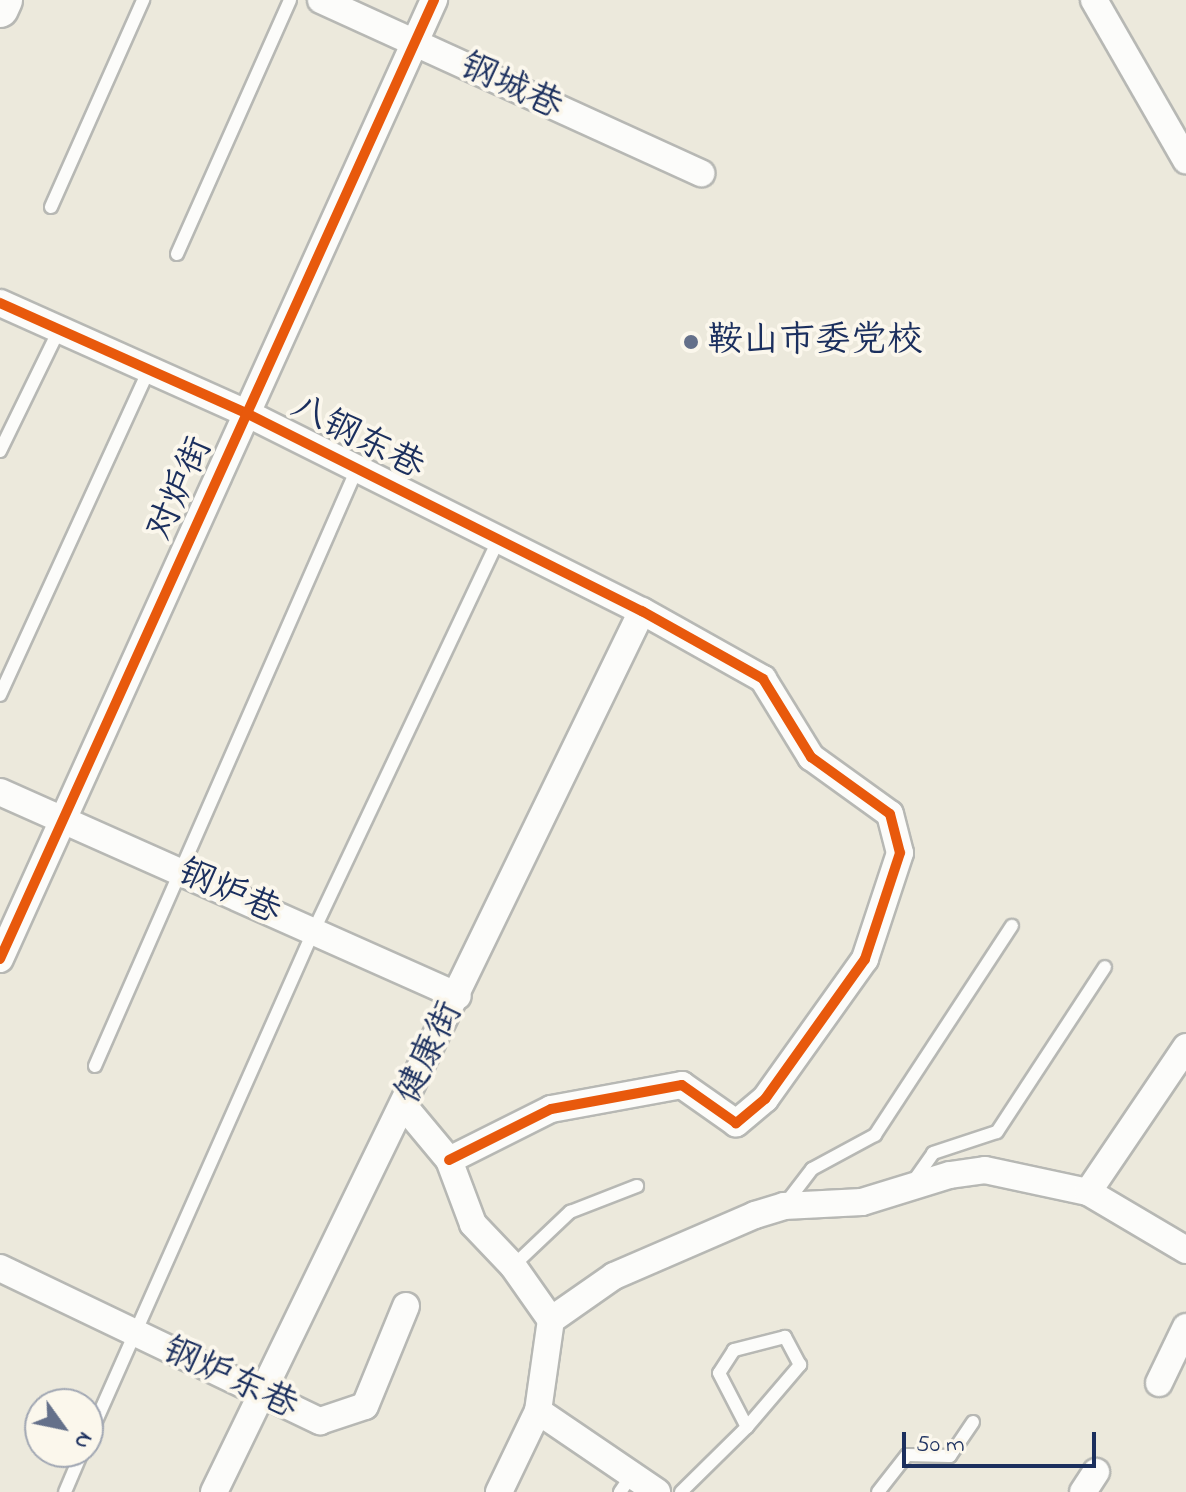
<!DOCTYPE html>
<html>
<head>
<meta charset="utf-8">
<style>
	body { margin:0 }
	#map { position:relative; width:1186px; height:1492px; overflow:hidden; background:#ece9dc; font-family:"Indie Flower","LXGW WenKai TC",sans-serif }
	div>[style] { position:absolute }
	.roads { filter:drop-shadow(2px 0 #b7b8b4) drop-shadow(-2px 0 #b7b8b4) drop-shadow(0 2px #b7b8b4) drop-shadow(0 -2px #b7b8b4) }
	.lane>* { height:12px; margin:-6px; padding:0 6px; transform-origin:6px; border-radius:6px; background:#fcfcfa }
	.street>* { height:26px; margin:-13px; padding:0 13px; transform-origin:13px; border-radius:13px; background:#fcfcfa }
	.secondary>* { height:36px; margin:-18px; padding:0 18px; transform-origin:18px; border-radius:18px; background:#fcfcfa }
	.cycleway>* { height:10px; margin:-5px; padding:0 5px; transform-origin:5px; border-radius:5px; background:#e8590c }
	.dots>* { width:22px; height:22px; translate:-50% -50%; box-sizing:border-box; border:4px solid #fbf7ec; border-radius:50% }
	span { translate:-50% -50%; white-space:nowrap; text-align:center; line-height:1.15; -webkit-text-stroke:8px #fbf7ec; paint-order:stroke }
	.street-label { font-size:36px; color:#1b2f5e }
	.poi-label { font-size:36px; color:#1b2f5e }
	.left { translate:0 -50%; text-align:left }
	.north { position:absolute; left:24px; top:1388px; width:80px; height:80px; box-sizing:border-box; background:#fbf7ec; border:2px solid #a1a7b3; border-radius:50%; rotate:123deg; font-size:22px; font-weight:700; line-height:32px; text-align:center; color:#1b2f5e }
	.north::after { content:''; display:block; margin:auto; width:28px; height:36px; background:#64708a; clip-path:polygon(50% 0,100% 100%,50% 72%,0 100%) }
	.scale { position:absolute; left:902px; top:1432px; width:194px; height:36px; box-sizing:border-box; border:4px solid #1b2f5e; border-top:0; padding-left:10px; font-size:24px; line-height:28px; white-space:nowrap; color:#1b2f5e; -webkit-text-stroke:6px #fbf7ec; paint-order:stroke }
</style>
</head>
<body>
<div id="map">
	<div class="roads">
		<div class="lane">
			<i style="left:51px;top:207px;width:227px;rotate:-66deg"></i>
			<i style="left:177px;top:254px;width:278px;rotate:-66deg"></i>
			<i style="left:0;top:451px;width:135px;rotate:-64deg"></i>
			<i style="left:0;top:695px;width:358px;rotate:-65.4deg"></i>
			<i style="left:95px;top:1066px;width:652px;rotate:-66.31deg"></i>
			<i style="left:913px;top:1182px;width:35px;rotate:-55deg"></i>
			<i style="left:933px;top:1153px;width:67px;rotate:-18.2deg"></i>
			<i style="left:997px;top:1132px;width:197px;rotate:-56.8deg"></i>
			<i style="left:786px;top:1203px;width:43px;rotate:-52.6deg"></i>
			<i style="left:812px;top:1169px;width:72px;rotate:-28.4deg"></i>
			<i style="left:875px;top:1135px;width:250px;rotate:-56.8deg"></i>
			<i style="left:513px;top:1266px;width:79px;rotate:-43.5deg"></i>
			<i style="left:570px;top:1212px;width:72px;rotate:-21.2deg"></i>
			<i style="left:88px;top:1439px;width:557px;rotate:-66.06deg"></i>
			<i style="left:314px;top:930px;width:431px;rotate:-64.7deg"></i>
			<i style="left:65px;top:1492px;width:43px;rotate:-67deg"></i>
			<i style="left:620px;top:1492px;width:21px;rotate:-55deg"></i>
			<i style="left:681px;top:1492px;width:93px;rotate:-44.6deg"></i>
			<i style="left:747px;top:1427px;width:82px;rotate:-49.5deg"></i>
			<i style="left:800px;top:1365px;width:32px;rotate:-118deg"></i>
			<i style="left:785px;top:1337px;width:53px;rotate:165.7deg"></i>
			<i style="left:734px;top:1350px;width:27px;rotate:123deg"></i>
			<i style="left:719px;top:1373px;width:61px;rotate:62.6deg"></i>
			<i style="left:878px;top:1492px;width:47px;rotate:-51.9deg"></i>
			<i style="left:907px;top:1455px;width:43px;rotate:1.3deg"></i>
			<i style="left:950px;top:1456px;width:41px;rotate:-55.9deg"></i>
		</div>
		<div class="street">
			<i style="left:321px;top:0;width:418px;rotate:24.5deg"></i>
			<i style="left:1094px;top:0;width:185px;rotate:60.1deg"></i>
			<i style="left:0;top:303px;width:269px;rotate:24.1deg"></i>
			<i style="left:246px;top:413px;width:443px;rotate:26.6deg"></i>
			<i style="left:642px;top:611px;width:139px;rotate:29.3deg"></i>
			<i style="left:763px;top:679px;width:92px;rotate:58.4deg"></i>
			<i style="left:811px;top:757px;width:97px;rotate:35.8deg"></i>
			<i style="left:890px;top:814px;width:40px;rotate:75.6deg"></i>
			<i style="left:900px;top:853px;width:112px;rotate:108.3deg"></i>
			<i style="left:865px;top:959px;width:172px;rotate:125.5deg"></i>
			<i style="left:765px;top:1099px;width:38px;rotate:140deg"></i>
			<i style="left:736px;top:1123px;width:66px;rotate:-144.9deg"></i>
			<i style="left:682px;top:1085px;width:133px;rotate:169.6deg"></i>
			<i style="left:551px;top:1109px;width:114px;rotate:153.4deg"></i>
			<i style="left:0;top:792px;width:501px;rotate:24.01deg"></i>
			<i style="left:0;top:959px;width:1053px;rotate:-65.65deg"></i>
			<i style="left:404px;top:1106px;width:70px;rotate:50.2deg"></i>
			<i style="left:449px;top:1160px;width:68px;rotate:69.4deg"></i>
			<i style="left:473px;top:1224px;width:58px;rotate:46.4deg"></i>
			<i style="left:513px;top:1266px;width:66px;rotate:54.9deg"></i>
			<i style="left:551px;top:1320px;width:77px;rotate:-34.9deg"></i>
			<i style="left:614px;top:1276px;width:154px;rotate:-23.4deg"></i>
			<i style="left:755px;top:1215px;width:30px;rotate:-17deg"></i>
			<i style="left:784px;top:1206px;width:78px;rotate:-2.9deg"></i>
			<i style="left:862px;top:1202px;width:92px;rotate:-17.1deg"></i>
			<i style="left:950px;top:1175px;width:35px;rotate:-8deg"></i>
			<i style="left:985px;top:1170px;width:105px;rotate:12.1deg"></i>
			<i style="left:1088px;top:1192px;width:114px;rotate:30.6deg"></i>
			<i style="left:1088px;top:1192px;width:175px;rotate:-55.9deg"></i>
			<i style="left:0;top:1268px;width:355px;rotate:25.6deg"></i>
			<i style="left:320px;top:1421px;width:47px;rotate:-18.4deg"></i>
			<i style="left:365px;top:1406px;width:108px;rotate:-67.7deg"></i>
			<i style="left:1159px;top:1383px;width:62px;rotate:-64.3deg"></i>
			<i style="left:538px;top:1411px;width:144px;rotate:34.2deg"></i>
			<i style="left:214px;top:1492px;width:979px;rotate:-64.09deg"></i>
			<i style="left:499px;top:1492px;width:90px;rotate:-64.3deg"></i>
			<i style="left:538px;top:1411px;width:92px;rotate:-81.9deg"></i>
			<i style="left:1083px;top:1492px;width:24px;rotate:-57deg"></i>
		</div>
		<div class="secondary">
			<i style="left:0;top:9px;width:10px;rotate:-66deg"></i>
		</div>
	</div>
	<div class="cycleway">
		<i style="left:0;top:303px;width:269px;rotate:24.1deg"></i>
		<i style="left:246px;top:413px;width:443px;rotate:26.6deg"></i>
		<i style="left:642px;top:611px;width:139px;rotate:29.3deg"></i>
		<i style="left:763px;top:679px;width:92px;rotate:58.4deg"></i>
		<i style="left:811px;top:757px;width:97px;rotate:35.8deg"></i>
		<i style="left:890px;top:814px;width:40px;rotate:75.6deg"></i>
		<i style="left:900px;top:853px;width:112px;rotate:108.3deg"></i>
		<i style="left:865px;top:959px;width:172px;rotate:125.5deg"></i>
		<i style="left:765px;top:1099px;width:38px;rotate:140deg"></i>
		<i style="left:736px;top:1123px;width:66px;rotate:-144.9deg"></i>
		<i style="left:682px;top:1085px;width:133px;rotate:169.6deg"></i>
		<i style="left:551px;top:1109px;width:114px;rotate:153.4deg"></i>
		<i style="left:0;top:959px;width:1053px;rotate:-65.65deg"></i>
	</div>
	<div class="dots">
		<i style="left:691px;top:342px;background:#64708a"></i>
	</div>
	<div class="street-label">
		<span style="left:511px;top:87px;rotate:25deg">钢城巷</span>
		<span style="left:357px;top:438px;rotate:27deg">八钢东巷</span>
		<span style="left:181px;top:489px;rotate:-66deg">对炉街</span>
		<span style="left:229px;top:893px;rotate:24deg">钢炉巷</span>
		<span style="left:430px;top:1053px;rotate:-64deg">健康街</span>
		<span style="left:230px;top:1379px;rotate:25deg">钢炉东巷</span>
	</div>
	<div class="poi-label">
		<span class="left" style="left:707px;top:342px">鞍山市委党校</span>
	</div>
	<div class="north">N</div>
	<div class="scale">50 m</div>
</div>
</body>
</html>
